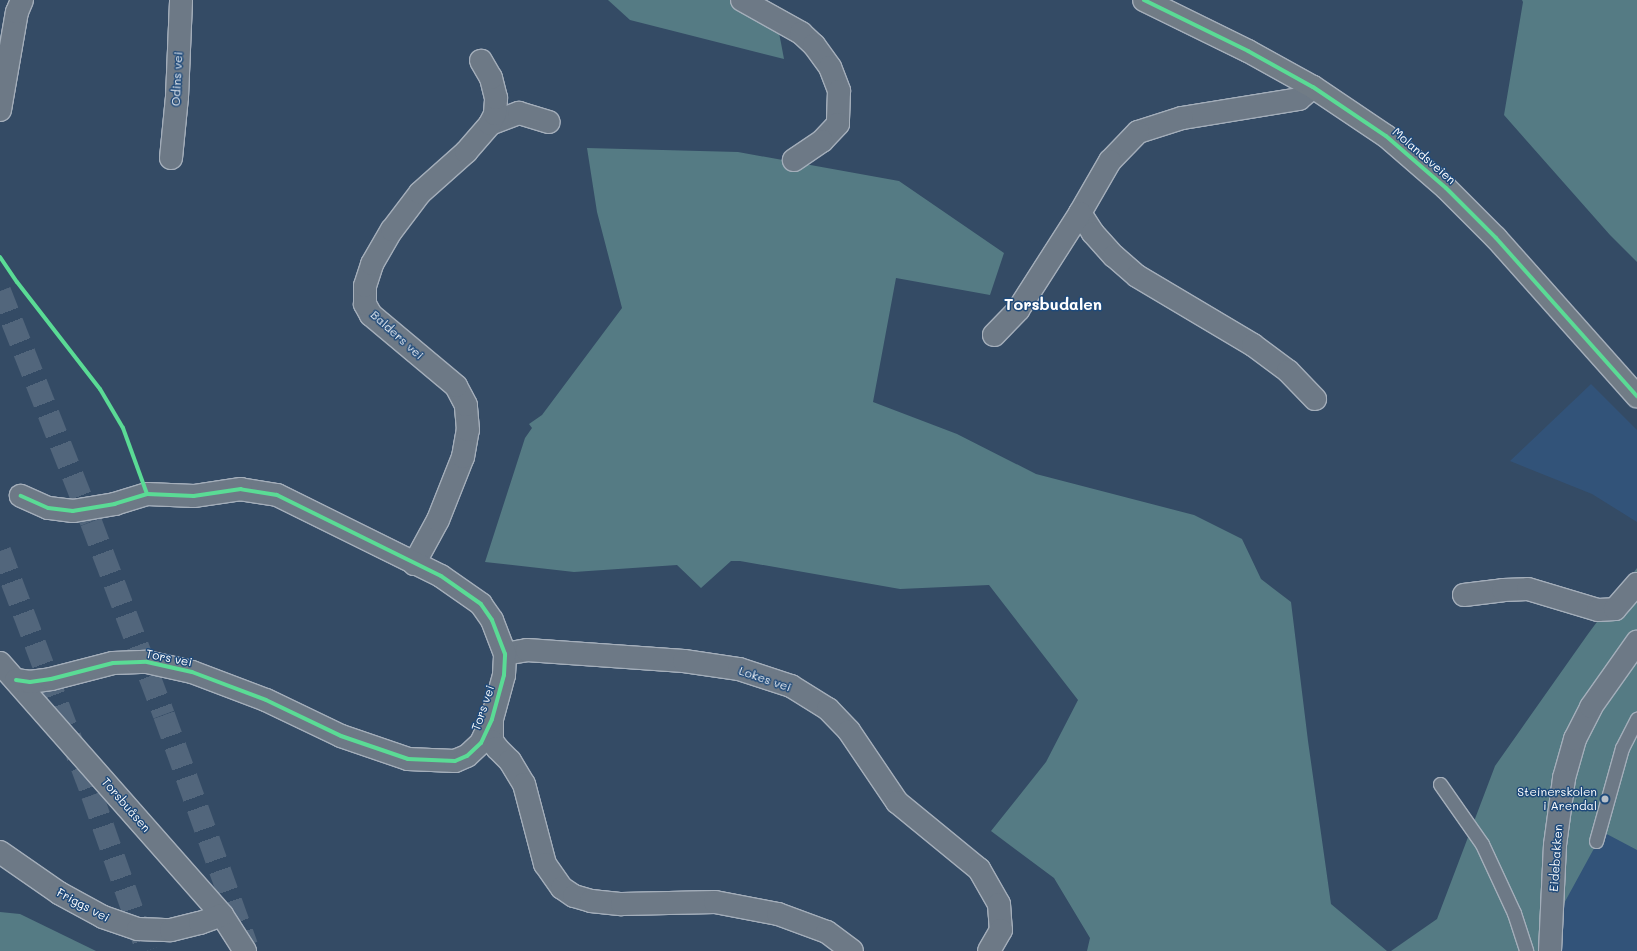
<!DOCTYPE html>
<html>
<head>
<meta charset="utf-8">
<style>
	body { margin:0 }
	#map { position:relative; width:1637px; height:951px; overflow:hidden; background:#344b65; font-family:Mali,sans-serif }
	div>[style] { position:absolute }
	.built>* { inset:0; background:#325379 }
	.green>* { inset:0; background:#557b84 }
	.trunk-tunnel>* { height:22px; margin-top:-11px; transform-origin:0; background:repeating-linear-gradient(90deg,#52667c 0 22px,transparent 0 33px) }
	.motorway-tunnel>* { height:22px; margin-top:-11px; transform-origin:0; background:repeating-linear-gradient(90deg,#52667c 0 22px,transparent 0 33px) }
	.roads { filter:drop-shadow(1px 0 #a4aeba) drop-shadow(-1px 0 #a4aeba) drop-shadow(0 1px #a4aeba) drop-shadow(0 -1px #a4aeba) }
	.service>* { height:13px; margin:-6.5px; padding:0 6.5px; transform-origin:6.5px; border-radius:6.5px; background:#6d7986 }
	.minor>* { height:22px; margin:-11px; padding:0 11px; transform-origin:11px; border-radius:11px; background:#6d7986 }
	.primary>* { height:22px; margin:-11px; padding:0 11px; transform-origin:11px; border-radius:11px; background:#717c86 }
	.cycleway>* { height:4px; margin:-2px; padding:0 2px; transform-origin:2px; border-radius:2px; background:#5adb95 }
	.dots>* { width:11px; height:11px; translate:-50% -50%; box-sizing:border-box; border:2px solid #1f4a7a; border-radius:50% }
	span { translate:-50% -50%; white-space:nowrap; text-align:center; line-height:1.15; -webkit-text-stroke:3px #1f4a7a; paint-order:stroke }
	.street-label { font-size:12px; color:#fff }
	.poi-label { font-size:12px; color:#fff }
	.right { translate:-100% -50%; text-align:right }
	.district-label { font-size:16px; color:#fff; font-weight:700 }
</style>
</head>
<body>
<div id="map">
	<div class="built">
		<i style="clip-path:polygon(1591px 384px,1637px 430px,1637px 522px,1592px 494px,1510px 461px)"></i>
		<i style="clip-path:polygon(1637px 667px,1637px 951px,1557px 951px,1564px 842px)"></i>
	</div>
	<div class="green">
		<i style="clip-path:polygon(608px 0,748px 0,777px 22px,784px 59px,630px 20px)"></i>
		<i style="clip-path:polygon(1522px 0,1637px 0,1637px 262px,1610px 235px,1504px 115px,1523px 2px)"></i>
		<i style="clip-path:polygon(587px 148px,738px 152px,899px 181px,1004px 253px,990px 295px,896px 278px,873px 402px,957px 434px,1036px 474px,1194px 515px,1242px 539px,1261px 579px,1291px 602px,1308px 741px,1331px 904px,1387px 951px,1087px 951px,1090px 938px,1054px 878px,991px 831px,1046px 762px,1078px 700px,989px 585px,900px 589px,740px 561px,731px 561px,701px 588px,677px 565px,574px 572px,485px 562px,525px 438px,532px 428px,529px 424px,542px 415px,622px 308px,597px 212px)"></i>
		<i style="clip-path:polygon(1637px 568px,1637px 850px,1603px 832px,1538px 951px,1391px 951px,1437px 919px,1495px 766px,1588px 634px)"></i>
		<i style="clip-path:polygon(0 912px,20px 914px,96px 951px,0 951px)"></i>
	</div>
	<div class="trunk-tunnel">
		<i style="left:0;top:551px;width:261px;rotate:69.3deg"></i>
		<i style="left:92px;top:795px;width:165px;rotate:70.6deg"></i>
	</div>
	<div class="motorway-tunnel">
		<i style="left:0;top:291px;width:248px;rotate:68.5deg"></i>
		<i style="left:91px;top:522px;width:206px;rotate:69.3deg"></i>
		<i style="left:164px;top:715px;width:245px;rotate:70.2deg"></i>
	</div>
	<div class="roads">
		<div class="service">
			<i style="left:1440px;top:784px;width:73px;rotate:55deg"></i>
			<i style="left:1482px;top:844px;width:76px;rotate:65.1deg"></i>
			<i style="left:1514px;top:913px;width:40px;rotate:72deg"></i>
			<i style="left:1596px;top:841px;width:97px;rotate:-74.4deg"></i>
			<i style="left:1622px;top:748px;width:33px;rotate:-63deg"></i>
		</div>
		<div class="minor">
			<i style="left:742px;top:0;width:68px;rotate:29.2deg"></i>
			<i style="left:801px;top:33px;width:18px;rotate:43deg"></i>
			<i style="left:814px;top:45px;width:27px;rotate:54deg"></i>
			<i style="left:830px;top:67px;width:26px;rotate:69deg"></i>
			<i style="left:839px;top:91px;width:33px;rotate:92deg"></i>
			<i style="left:838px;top:124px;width:23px;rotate:133deg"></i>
			<i style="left:822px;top:141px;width:34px;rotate:146deg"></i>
			<i style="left:1313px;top:87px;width:18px;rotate:139deg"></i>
			<i style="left:1299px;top:99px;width:119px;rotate:170.8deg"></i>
			<i style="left:1182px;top:118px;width:46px;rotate:162.3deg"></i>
			<i style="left:1138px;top:132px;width:40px;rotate:134deg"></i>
			<i style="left:1110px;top:161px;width:60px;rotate:120deg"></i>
			<i style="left:1080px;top:213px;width:24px;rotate:57deg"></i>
			<i style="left:1093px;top:233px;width:31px;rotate:48deg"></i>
			<i style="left:1114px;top:256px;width:30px;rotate:41deg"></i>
			<i style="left:1137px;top:276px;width:135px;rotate:30.7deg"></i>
			<i style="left:1253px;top:345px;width:44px;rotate:36.6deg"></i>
			<i style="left:1288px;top:371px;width:39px;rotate:46deg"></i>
			<i style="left:0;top:110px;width:99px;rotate:-80.2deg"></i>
			<i style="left:17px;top:12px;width:13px;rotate:-67deg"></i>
			<i style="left:490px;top:124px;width:31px;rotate:-21deg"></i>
			<i style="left:519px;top:113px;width:31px;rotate:17deg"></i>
			<i style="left:171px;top:158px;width:61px;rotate:-84.4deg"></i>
			<i style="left:177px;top:97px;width:97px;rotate:-87.6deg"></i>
			<i style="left:994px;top:335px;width:35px;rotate:-46deg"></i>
			<i style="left:1018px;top:310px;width:115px;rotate:-57.4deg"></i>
			<i style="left:414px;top:564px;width:50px;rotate:-61.4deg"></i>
			<i style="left:438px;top:520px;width:68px;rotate:-68.4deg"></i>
			<i style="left:463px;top:457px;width:27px;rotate:-80deg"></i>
			<i style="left:468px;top:430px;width:25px;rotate:-95deg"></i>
			<i style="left:466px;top:405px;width:21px;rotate:-118deg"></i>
			<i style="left:456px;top:386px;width:111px;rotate:-140.1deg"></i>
			<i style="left:371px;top:315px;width:13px;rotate:-119deg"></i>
			<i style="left:365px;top:304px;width:18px;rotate:-90deg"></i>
			<i style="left:365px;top:286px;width:23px;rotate:-72deg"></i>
			<i style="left:372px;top:264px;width:39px;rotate:-60deg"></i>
			<i style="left:392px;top:230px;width:46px;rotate:-52.9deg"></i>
			<i style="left:420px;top:193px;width:62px;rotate:-41.7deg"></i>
			<i style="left:466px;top:152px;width:37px;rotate:-49deg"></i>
			<i style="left:490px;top:124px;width:11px;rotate:-63deg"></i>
			<i style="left:495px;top:114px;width:16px;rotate:-86deg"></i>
			<i style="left:496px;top:98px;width:21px;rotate:-104deg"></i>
			<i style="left:491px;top:78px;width:20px;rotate:-120deg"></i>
			<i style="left:1464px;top:595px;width:39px;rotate:-7deg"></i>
			<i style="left:1503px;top:590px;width:25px;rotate:-2deg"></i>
			<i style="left:1528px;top:589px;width:73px;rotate:16.7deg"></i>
			<i style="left:1598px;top:610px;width:17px;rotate:-3deg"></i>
			<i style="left:1615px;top:609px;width:33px;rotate:-49deg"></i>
			<i style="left:505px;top:654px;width:22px;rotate:-10deg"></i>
			<i style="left:527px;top:650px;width:157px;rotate:4deg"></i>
			<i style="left:684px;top:661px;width:56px;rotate:8.3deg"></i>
			<i style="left:739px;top:669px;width:55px;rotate:18.1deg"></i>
			<i style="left:791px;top:686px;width:44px;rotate:31.9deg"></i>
			<i style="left:828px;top:709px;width:30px;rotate:46deg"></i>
			<i style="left:849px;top:731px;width:86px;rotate:55.9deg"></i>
			<i style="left:897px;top:802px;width:106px;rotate:39.3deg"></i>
			<i style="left:979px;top:869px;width:40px;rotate:60.3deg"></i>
			<i style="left:999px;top:904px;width:26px;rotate:86deg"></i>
			<i style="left:1001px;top:930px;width:24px;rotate:120deg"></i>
			<i style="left:0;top:663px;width:336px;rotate:48.6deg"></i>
			<i style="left:222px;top:915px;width:43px;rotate:57.4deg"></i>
			<i style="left:16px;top:680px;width:14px;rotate:8deg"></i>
			<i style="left:30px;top:682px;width:21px;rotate:-8deg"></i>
			<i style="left:51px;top:679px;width:64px;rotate:-14.5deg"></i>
			<i style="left:113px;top:663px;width:34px;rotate:-2deg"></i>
			<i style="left:147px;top:662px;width:46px;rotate:12.5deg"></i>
			<i style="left:192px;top:672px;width:79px;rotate:20.7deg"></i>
			<i style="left:266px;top:700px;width:83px;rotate:25.6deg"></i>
			<i style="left:341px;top:736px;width:71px;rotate:18.9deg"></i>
			<i style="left:408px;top:759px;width:47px;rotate:2.4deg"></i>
			<i style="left:455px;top:761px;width:13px;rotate:-23deg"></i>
			<i style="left:467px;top:756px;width:19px;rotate:-43deg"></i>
			<i style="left:481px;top:743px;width:26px;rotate:-65deg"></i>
			<i style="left:492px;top:719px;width:46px;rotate:-74.7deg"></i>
			<i style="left:504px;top:675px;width:21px;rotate:-87deg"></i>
			<i style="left:505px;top:654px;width:36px;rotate:-111deg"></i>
			<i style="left:492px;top:620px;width:19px;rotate:-125deg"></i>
			<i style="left:481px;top:604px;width:49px;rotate:-145deg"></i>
			<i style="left:441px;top:576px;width:183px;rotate:-153.7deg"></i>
			<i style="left:277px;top:495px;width:36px;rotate:-171deg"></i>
			<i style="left:241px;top:489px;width:48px;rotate:171.5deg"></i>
			<i style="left:194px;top:496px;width:47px;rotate:-177.6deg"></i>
			<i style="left:147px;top:494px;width:34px;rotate:163deg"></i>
			<i style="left:115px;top:504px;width:43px;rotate:170.5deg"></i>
			<i style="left:73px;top:511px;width:25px;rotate:-173deg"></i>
			<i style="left:48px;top:508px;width:30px;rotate:-156deg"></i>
			<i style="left:492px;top:719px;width:22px;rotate:90deg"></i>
			<i style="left:492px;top:741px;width:9px;rotate:54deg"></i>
			<i style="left:497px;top:748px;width:18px;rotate:45deg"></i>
			<i style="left:510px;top:761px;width:27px;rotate:59deg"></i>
			<i style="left:524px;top:784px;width:83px;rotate:75.3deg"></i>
			<i style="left:545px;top:864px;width:29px;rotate:55deg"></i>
			<i style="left:562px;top:888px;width:14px;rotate:34deg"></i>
			<i style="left:574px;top:896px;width:18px;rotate:16deg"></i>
			<i style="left:591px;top:901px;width:31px;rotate:6deg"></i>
			<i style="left:622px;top:904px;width:93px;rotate:-1.2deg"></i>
			<i style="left:715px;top:902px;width:64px;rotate:10.8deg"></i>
			<i style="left:778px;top:914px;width:52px;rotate:20.2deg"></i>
			<i style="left:827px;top:932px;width:31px;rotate:37deg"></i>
			<i style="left:0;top:852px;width:72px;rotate:34.8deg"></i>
			<i style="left:59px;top:893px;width:50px;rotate:28.6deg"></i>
			<i style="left:103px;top:917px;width:37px;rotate:19deg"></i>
			<i style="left:138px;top:929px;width:33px;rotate:2deg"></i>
			<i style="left:171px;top:930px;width:30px;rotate:-14deg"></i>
			<i style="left:200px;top:923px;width:23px;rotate:-20deg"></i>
			<i style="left:1550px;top:951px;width:106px;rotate:-87.3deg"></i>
			<i style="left:1555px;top:845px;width:68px;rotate:-82.3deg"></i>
			<i style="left:1564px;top:778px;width:41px;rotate:-74.2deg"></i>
			<i style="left:1575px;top:739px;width:36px;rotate:-63deg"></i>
			<i style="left:1591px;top:707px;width:80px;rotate:-54.7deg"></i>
		</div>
		<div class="primary">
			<i style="left:1144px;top:0;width:116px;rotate:26.1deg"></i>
			<i style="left:1248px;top:51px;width:74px;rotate:29deg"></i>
			<i style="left:1313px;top:87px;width:88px;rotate:33.9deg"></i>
			<i style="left:1386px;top:136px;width:79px;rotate:40.9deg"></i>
			<i style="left:1446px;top:188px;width:71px;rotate:45deg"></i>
			<i style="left:1496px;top:238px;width:212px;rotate:48.3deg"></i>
		</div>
	</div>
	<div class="cycleway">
		<i style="left:1144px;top:0;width:116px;rotate:26.1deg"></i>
		<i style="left:1248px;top:51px;width:74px;rotate:29deg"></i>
		<i style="left:1313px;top:87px;width:88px;rotate:33.9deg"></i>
		<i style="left:1386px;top:136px;width:79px;rotate:40.9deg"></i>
		<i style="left:1446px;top:188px;width:71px;rotate:45deg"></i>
		<i style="left:1496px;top:238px;width:212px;rotate:48.3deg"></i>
		<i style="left:0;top:257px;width:30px;rotate:56deg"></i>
		<i style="left:17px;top:282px;width:135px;rotate:52.2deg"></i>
		<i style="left:100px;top:389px;width:45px;rotate:59.5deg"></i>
		<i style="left:123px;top:428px;width:70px;rotate:70deg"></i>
		<i style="left:16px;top:680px;width:14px;rotate:8deg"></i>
		<i style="left:30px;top:682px;width:21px;rotate:-8deg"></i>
		<i style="left:51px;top:679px;width:64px;rotate:-14.5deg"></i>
		<i style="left:113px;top:663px;width:34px;rotate:-2deg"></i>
		<i style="left:147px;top:662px;width:46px;rotate:12.5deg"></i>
		<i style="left:192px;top:672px;width:79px;rotate:20.7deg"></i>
		<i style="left:266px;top:700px;width:83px;rotate:25.6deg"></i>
		<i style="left:341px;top:736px;width:71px;rotate:18.9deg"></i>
		<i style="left:408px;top:759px;width:47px;rotate:2.4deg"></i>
		<i style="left:455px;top:761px;width:13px;rotate:-23deg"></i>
		<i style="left:467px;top:756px;width:19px;rotate:-43deg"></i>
		<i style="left:481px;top:743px;width:26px;rotate:-65deg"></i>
		<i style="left:492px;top:719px;width:46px;rotate:-74.7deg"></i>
		<i style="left:504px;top:675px;width:21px;rotate:-87deg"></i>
		<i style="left:505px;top:654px;width:36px;rotate:-111deg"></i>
		<i style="left:492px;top:620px;width:19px;rotate:-125deg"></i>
		<i style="left:481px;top:604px;width:49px;rotate:-145deg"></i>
		<i style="left:441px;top:576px;width:183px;rotate:-153.7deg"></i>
		<i style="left:277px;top:495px;width:36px;rotate:-171deg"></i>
		<i style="left:241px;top:489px;width:48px;rotate:171.5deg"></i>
		<i style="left:194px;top:496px;width:47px;rotate:-177.6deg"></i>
		<i style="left:147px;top:494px;width:34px;rotate:163deg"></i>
		<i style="left:115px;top:504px;width:43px;rotate:170.5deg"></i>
		<i style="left:73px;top:511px;width:25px;rotate:-173deg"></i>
		<i style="left:48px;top:508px;width:30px;rotate:-156deg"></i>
	</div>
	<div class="dots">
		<i style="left:1605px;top:799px;background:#b8c0c9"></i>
	</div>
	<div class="street-label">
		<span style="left:177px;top:79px;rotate:-87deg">Odins vei</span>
		<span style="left:1424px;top:156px;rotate:41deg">Molandsveien</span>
		<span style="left:397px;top:335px;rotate:42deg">Balders vei</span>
		<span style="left:169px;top:658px;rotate:11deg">Tors vei</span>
		<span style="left:765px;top:679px;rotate:19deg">Lokes vei</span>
		<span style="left:483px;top:708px;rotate:-71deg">Tors vei</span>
		<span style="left:126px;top:805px;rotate:49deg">Torsbuåsen</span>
		<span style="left:1556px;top:858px;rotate:-86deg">Eidebakken</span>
		<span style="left:83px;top:905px;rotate:28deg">Friggs vei</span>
	</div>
	<div class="poi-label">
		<span class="right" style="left:1597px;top:799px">Steinerskolen<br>i Arendal</span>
	</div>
	<div class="district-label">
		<span style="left:1053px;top:304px">Torsbudalen</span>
	</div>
</div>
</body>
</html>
